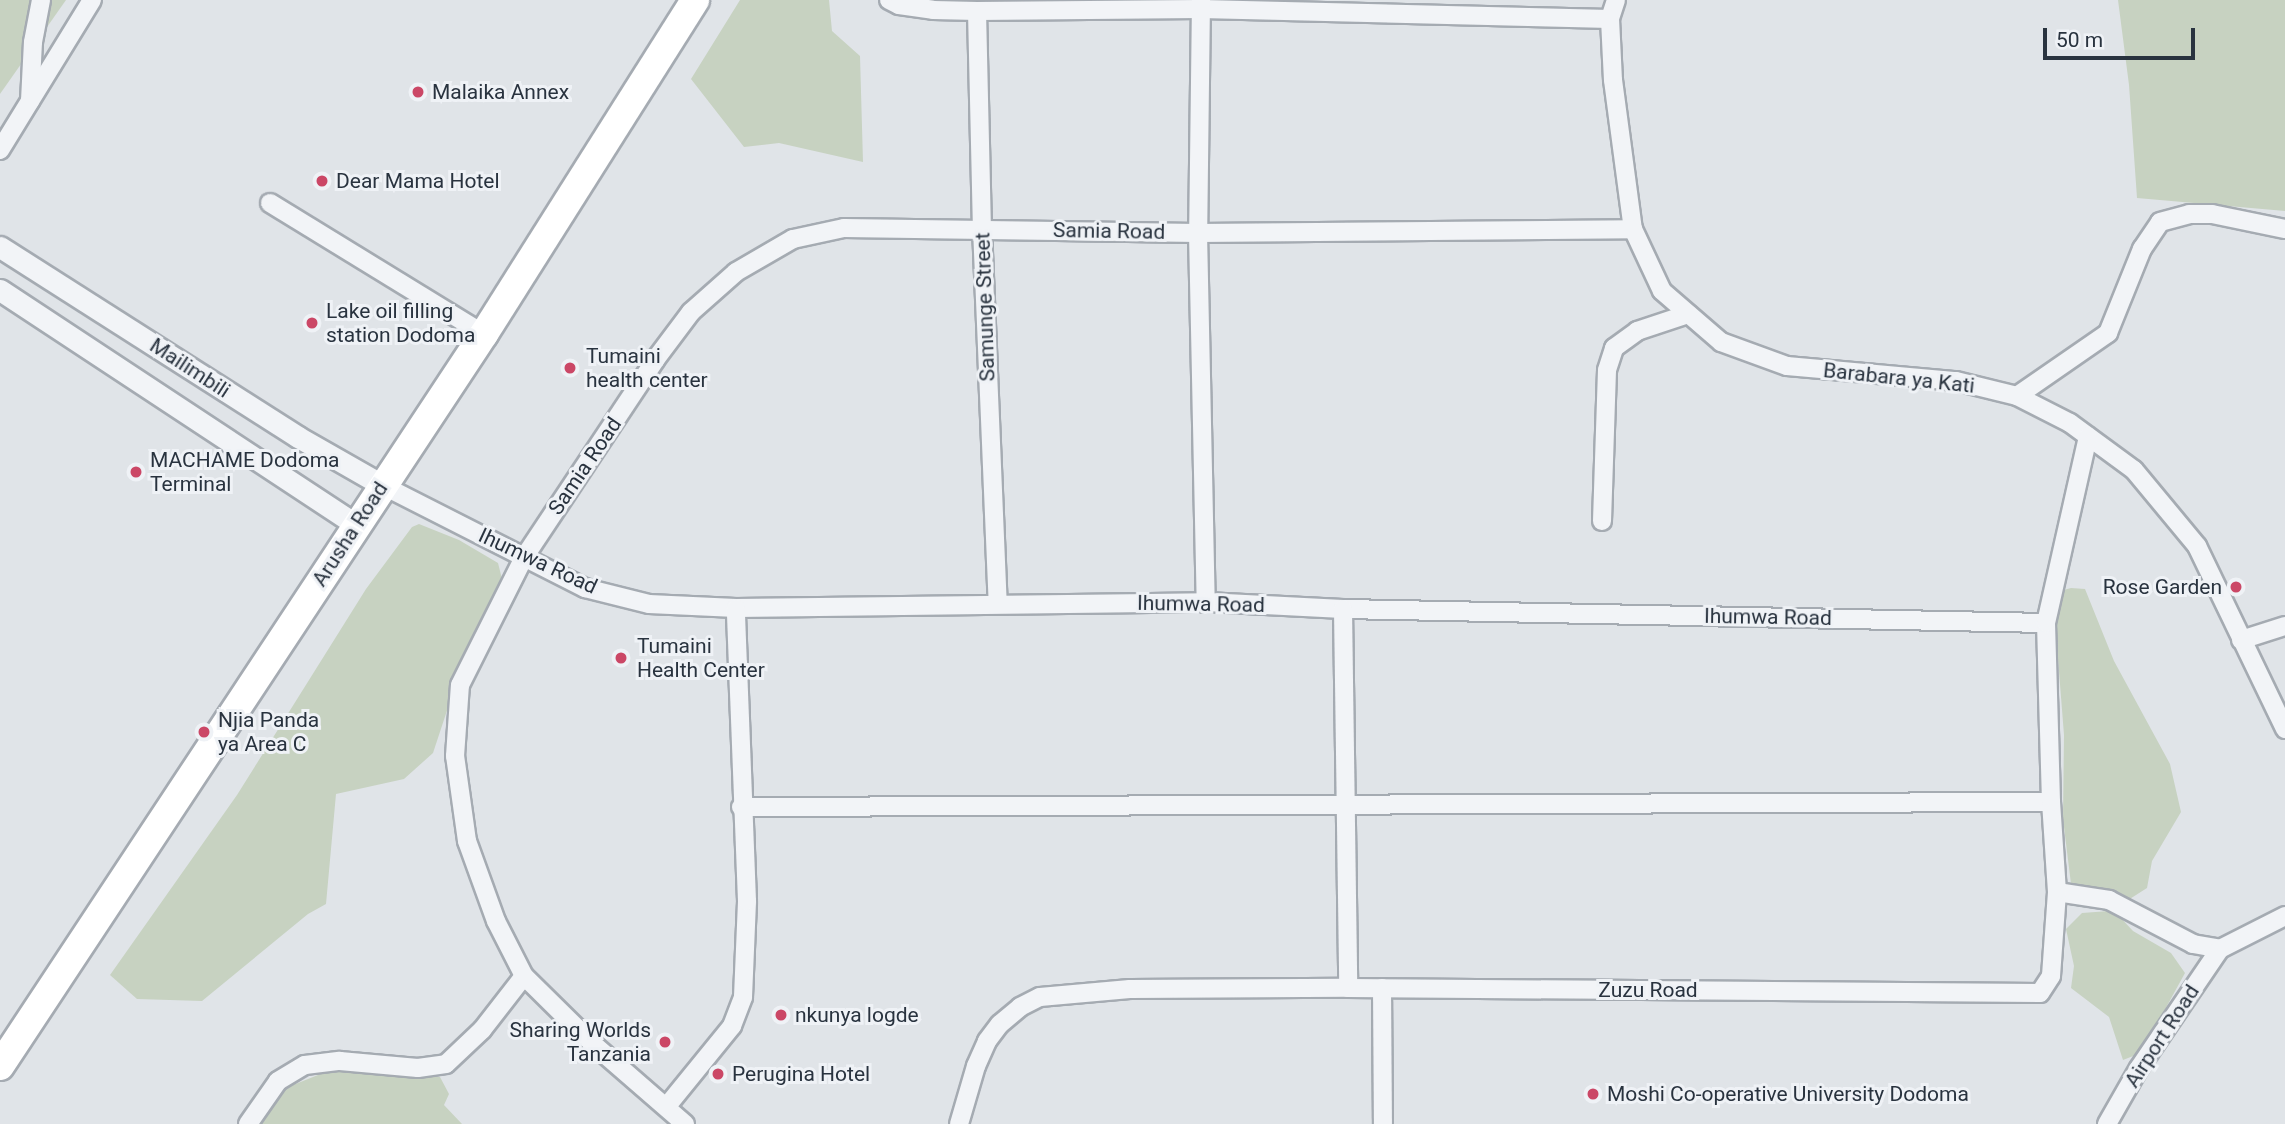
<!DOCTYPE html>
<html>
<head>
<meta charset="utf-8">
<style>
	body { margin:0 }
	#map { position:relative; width:2285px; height:1124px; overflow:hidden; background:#e0e4e8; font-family:Roboto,sans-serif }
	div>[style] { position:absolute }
	.green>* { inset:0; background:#c7d2c1 }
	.roads { filter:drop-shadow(2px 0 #a5abb2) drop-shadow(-2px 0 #a5abb2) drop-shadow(0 2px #a5abb2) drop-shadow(0 -2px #a5abb2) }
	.minor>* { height:18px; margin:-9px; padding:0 9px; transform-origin:9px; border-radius:9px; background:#f2f4f7 }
	.tertiary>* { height:21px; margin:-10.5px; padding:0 10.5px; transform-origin:10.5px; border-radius:10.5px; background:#f2f4f7 }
	.trunk>* { height:28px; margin:-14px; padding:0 14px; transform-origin:14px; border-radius:14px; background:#fff }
	.dots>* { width:19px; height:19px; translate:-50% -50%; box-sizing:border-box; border:4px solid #eff2f6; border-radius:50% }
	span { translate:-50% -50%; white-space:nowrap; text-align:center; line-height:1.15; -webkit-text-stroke:6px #eff2f6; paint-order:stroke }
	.poi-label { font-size:21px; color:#29333f }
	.left { translate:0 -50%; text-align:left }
	.right { translate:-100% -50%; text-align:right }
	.street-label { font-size:21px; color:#29333f }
	.scale { position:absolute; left:2043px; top:28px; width:152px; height:32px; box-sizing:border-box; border:4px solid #29333f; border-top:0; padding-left:9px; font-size:21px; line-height:24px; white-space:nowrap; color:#29333f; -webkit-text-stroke:5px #eff2f6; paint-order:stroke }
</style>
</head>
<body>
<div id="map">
	<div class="green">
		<i style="clip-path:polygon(0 0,66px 0,0 94px)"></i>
		<i style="clip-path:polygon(740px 0,829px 0,832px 31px,860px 56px,863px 162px,779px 143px,744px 147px,691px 79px)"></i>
		<i style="clip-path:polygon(2118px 0,2285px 0,2285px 211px,2137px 198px,2129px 85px)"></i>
		<i style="clip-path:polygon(419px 524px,459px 540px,498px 563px,502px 579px,465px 656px,433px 753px,404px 779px,336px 794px,326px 904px,308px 914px,202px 1001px,137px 999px,110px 975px,237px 795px,366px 589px,412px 527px)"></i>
		<i style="clip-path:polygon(2071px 588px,2085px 589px,2114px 661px,2170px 764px,2181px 812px,2152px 861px,2147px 888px,2125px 902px,2071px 884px,2063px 819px,2064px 735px,2055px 621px,2060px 591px)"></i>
		<i style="clip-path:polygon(2109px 911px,2119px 916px,2133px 931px,2171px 953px,2185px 973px,2141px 1053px,2123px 1060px,2109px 1017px,2071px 988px,2074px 966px,2066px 929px,2082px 913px)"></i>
		<i style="clip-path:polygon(328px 1071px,440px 1077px,449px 1094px,444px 1105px,462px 1124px,257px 1124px,278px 1091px)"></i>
	</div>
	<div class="roads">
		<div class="minor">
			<i style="left:889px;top:0;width:11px;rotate:27deg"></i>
			<i style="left:899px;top:5px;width:34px;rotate:8deg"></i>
			<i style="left:933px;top:10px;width:44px;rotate:1.3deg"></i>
			<i style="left:977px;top:11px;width:224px;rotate:-0.5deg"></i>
			<i style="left:1201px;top:9px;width:409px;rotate:1.4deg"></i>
			<i style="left:1201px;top:0;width:233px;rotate:90.7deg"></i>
			<i style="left:1198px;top:233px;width:369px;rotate:88.8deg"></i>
			<i style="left:1616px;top:0;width:20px;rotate:108deg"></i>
			<i style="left:1610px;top:19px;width:61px;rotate:87.2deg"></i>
			<i style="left:1613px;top:80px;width:150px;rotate:82.4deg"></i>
			<i style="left:1633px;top:229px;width:68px;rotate:64.9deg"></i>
			<i style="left:1662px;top:291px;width:78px;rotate:40.8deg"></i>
			<i style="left:1721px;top:342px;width:70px;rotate:20deg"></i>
			<i style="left:1787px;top:366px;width:170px;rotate:5.1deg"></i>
			<i style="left:1956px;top:381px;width:63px;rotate:13.8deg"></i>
			<i style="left:2017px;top:396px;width:59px;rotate:27deg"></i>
			<i style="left:2070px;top:423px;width:79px;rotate:36.3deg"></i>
			<i style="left:2134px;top:470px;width:99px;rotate:50.3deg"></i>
			<i style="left:2197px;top:546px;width:203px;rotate:64.3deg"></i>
			<i style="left:977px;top:11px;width:217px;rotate:88.7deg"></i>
			<i style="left:982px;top:228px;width:375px;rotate:87.6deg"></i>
			<i style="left:30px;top:101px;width:59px;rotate:-87.1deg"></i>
			<i style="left:33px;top:42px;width:43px;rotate:-79.2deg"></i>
			<i style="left:0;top:150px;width:176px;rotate:-58.5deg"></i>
			<i style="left:270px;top:203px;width:251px;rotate:31.5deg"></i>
			<i style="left:2017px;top:396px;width:111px;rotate:-34.7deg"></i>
			<i style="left:2108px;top:333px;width:91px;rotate:-68deg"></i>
			<i style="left:2142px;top:249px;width:32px;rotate:-56deg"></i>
			<i style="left:2160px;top:222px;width:30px;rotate:-15deg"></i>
			<i style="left:2189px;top:214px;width:23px"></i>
			<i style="left:2212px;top:214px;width:75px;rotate:11.6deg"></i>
			<i style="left:382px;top:485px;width:228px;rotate:26.9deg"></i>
			<i style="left:585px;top:588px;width:66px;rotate:14deg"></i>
			<i style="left:649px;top:604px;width:87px;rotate:2.6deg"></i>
			<i style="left:736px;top:608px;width:470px;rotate:-0.7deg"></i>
			<i style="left:1206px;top:602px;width:137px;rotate:2.9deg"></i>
			<i style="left:1343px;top:609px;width:703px;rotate:1.14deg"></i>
			<i style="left:1602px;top:521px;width:151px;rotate:-88.1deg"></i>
			<i style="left:1607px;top:370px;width:23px;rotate:-72deg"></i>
			<i style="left:1614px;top:348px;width:29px;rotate:-36deg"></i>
			<i style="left:1637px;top:331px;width:54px;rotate:-18.4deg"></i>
			<i style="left:1343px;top:609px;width:379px;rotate:89.2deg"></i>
			<i style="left:2241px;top:640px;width:46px;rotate:-17.7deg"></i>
			<i style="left:741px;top:807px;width:1310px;rotate:-0.22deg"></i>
			<i style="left:2057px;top:892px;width:53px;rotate:8.7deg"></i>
			<i style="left:2109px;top:900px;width:95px;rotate:27.6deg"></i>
			<i style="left:2193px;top:944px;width:27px;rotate:10deg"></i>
			<i style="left:2220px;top:949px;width:73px;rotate:-26.9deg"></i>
			<i style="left:1382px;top:988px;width:136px;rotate:89.6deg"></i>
			<i style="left:667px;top:1106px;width:103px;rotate:-50.9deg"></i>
			<i style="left:732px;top:1026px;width:31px;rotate:-69deg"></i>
			<i style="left:743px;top:997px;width:96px;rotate:-87.6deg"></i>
			<i style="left:747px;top:901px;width:293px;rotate:-92.2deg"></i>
			<i style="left:248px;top:1124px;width:52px;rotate:-55.1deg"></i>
			<i style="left:278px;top:1081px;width:31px;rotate:-31deg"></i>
			<i style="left:305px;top:1065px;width:35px;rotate:-7deg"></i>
			<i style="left:340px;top:1061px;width:78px;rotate:5.1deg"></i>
			<i style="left:418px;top:1068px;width:28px;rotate:-8deg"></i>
			<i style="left:446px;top:1064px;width:50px;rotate:-43.4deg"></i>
			<i style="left:482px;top:1030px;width:68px;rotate:-52.1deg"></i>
			<i style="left:685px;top:1124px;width:121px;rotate:-139deg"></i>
			<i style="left:594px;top:1045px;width:98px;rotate:-135.4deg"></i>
			<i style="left:524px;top:976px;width:62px;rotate:-117deg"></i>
			<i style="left:496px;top:921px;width:85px;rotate:-109.9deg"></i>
			<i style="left:467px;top:841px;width:86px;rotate:-98deg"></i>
			<i style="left:455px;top:756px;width:71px;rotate:-86deg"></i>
			<i style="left:460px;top:685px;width:141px;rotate:-63.4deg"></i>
			<i style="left:523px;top:559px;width:239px;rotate:-56.4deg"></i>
			<i style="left:655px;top:360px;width:60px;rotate:-53.1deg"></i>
			<i style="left:691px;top:312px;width:60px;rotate:-41.6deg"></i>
			<i style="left:736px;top:272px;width:66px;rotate:-30.1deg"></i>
			<i style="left:793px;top:239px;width:52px;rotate:-12.2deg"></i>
			<i style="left:844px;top:228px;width:354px;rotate:0.8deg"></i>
			<i style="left:1198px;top:233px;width:435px;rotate:-0.5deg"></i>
			<i style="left:959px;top:1124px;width:60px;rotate:-73.7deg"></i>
			<i style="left:976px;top:1066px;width:27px;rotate:-66deg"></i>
			<i style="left:987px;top:1041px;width:21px;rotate:-53deg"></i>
			<i style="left:1000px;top:1024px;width:26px;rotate:-40deg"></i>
			<i style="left:1020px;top:1007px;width:22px;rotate:-27deg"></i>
			<i style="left:1040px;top:997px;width:90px;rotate:-5.1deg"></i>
			<i style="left:1130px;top:989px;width:218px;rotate:-0.3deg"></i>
			<i style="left:1348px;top:988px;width:692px;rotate:0.41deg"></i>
			<i style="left:2040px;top:993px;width:20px;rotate:-57deg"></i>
			<i style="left:2051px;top:976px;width:84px;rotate:-85.9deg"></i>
			<i style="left:2057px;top:892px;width:90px;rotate:-93.8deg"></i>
			<i style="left:2051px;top:802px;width:179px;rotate:-91.6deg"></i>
			<i style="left:2046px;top:623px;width:191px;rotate:-77.3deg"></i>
			<i style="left:2107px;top:1124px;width:64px;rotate:-60.3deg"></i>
			<i style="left:2139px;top:1068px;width:144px;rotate:-55.8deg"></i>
		</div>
		<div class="tertiary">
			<i style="left:0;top:247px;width:353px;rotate:32.5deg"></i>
			<i style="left:298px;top:437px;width:97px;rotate:29.7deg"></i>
			<i style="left:0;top:290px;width:427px;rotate:33.4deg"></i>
		</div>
		<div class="trunk">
			<i style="left:0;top:1066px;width:878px;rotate:-56.53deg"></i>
			<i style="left:484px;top:334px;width:395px;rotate:-57.7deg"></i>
		</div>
	</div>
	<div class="dots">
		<i style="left:418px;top:92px;background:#cb4766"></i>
		<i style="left:322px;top:181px;background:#cb4766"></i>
		<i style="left:312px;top:323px;background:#cb4766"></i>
		<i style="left:570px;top:368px;background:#cb4766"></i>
		<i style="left:136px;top:472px;background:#cb4766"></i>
		<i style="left:2236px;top:587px;background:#cb4766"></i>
		<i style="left:621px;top:658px;background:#cb4766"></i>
		<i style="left:204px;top:732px;background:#cb4766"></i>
		<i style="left:781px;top:1015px;background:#cb4766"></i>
		<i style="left:665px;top:1042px;background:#cb4766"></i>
		<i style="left:718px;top:1074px;background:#cb4766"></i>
		<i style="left:1593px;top:1094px;background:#cb4766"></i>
	</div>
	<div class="poi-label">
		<span class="left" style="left:432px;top:92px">Malaika Annex</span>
		<span class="left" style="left:336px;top:181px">Dear Mama Hotel</span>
		<span class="left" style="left:326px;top:323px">Lake oil filling<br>station Dodoma</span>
		<span class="left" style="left:586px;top:368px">Tumaini<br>health center</span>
		<span class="left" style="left:150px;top:472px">MACHAME Dodoma<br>Terminal</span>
		<span class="right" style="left:2222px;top:587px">Rose Garden</span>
		<span class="left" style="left:637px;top:658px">Tumaini<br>Health Center</span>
		<span class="left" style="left:218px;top:732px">Njia Panda<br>ya Area C</span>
		<span class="left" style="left:795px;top:1015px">nkunya logde</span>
		<span class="right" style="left:651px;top:1042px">Sharing Worlds<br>Tanzania</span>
		<span class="left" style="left:732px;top:1074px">Perugina Hotel</span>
		<span class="left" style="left:1607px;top:1094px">Moshi Co-operative University Dodoma</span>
	</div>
	<div class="street-label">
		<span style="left:1109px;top:231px;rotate:1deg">Samia Road</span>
		<span style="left:985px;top:307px;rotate:-92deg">Samunge Street</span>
		<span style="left:190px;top:368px;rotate:33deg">Mailimbili</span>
		<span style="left:1899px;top:378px;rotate:6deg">Barabara ya Kati</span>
		<span style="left:585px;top:466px;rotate:-56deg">Samia Road</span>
		<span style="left:350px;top:534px;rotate:-57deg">Arusha Road</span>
		<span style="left:538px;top:561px;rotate:25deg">Ihumwa Road</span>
		<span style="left:1201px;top:604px;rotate:1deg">Ihumwa Road</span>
		<span style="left:1768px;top:617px;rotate:1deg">Ihumwa Road</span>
		<span style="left:1648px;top:990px">Zuzu Road</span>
		<span style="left:2162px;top:1036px;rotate:-57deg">Airport Road</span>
	</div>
	<div class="scale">50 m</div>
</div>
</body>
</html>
